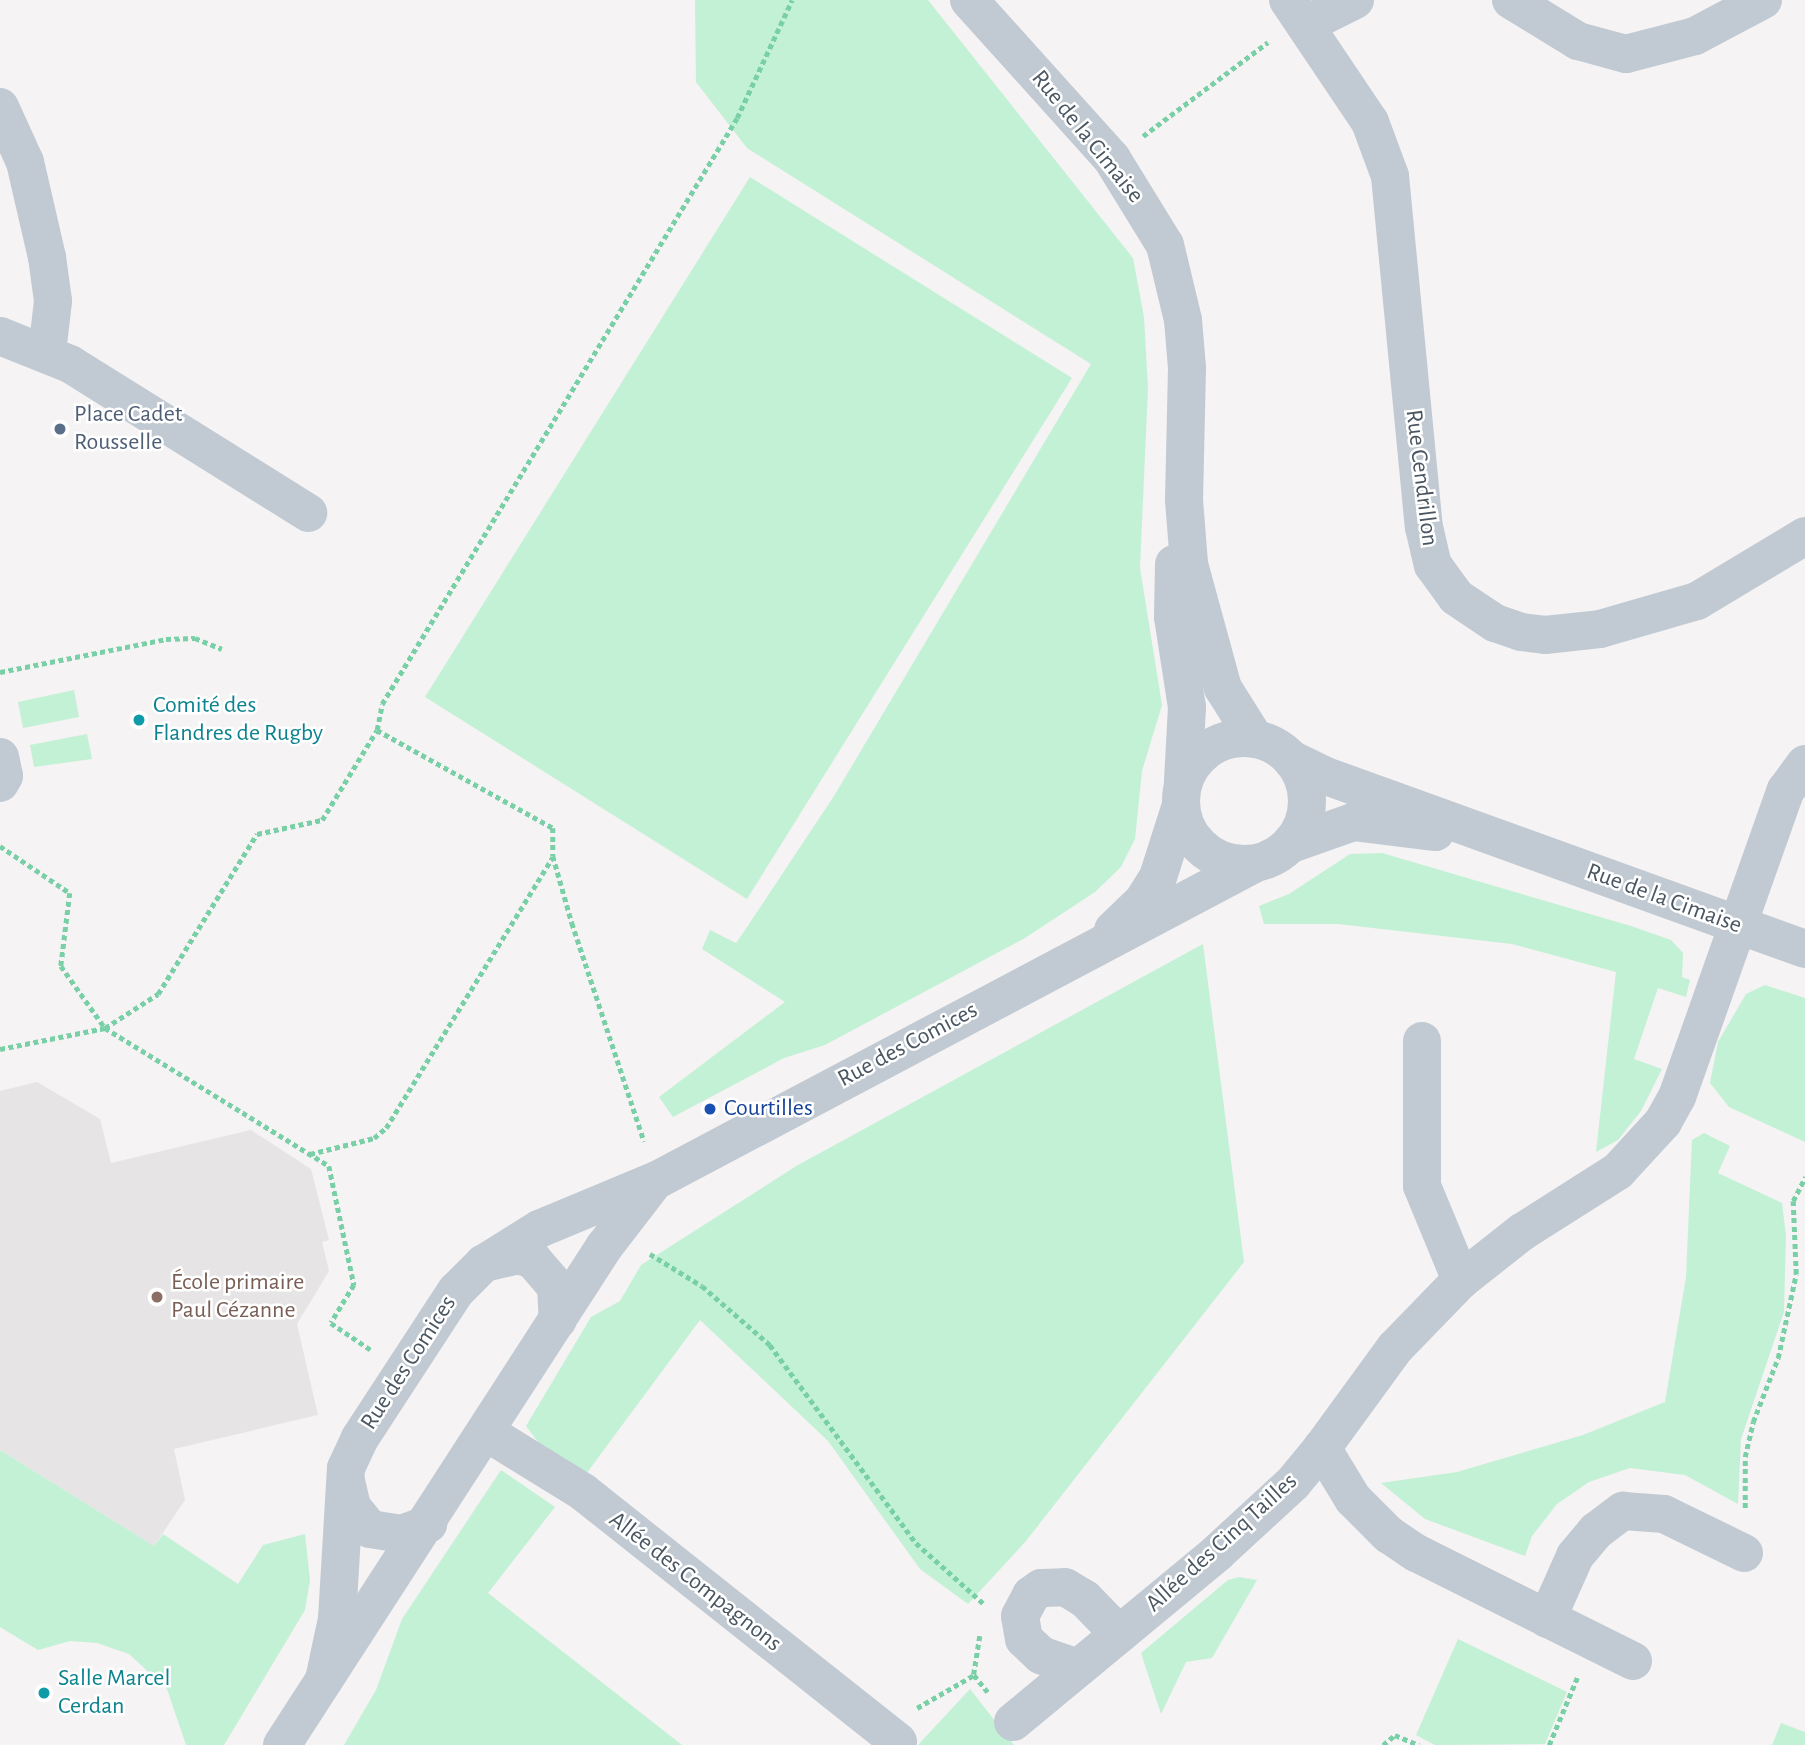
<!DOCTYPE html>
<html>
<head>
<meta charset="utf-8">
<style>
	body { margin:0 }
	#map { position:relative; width:1805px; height:1745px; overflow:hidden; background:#f5f3f3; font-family:"Alegreya Sans",sans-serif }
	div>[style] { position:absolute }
	.education>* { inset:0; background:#e6e4e5 }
	.green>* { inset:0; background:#c3f1d5 }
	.path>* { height:4.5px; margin-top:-2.25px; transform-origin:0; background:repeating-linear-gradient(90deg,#7ad0a6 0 5px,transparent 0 8.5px) }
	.minor>* { height:38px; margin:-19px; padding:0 19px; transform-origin:19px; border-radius:19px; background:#c1cad2 }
	.minor>.ring { margin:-19px; padding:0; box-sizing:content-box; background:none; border:38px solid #c1cad2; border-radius:50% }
	.dots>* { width:19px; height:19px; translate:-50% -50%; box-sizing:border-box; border:4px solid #fff; border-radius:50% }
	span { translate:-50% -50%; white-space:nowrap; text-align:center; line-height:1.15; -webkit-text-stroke:5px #fff; paint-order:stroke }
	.street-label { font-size:24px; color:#4a5661 }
	.service-label { font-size:24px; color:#4e5e75 }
	.left { translate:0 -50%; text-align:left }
	.culture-label { font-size:24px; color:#0d838f }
	.transit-label { font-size:24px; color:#164399 }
	.education-label { font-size:24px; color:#785e54 }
</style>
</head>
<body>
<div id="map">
	<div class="education">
		<i style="clip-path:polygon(37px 1082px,100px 1119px,111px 1163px,251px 1130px,311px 1169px,329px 1240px,322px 1242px,329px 1271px,297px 1324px,318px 1415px,174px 1449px,185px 1500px,154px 1546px,0 1450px,0 1091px)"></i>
	</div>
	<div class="green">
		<i style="clip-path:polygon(695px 0,928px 0,1133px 258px,1144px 317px,1148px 388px,1140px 568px,1162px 705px,1142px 771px,1135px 839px,1121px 867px,1095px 892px,1025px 938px,825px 1045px,784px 1058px,673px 1117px,659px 1097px,785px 1002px,702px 949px,710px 930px,736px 943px,743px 933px,834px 796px,1091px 364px,747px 148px,696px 82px)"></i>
		<i style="clip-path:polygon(750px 177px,1072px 378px,747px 899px,425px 697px)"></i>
		<i style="clip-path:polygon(74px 690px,79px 717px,23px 728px,18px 702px)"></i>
		<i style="clip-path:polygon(87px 734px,92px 759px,34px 767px,30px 745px)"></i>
		<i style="clip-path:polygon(1382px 853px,1631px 926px,1671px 940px,1683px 953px,1682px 977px,1690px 980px,1686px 997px,1658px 988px,1634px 1059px,1662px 1069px,1641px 1111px,1618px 1140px,1596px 1152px,1616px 972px,1512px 944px,1338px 924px,1264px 924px,1259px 906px,1289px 894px,1350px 854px)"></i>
		<i style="clip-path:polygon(1203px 944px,1244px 1262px,1026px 1541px,968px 1604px,920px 1569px,828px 1441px,700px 1320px,586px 1474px,538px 1442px,526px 1426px,591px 1317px,620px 1301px,641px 1265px,798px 1165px)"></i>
		<i style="clip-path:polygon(1765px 985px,1805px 998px,1805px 1142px,1729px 1107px,1710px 1083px,1718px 1042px,1746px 994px)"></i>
		<i style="clip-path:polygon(1704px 1133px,1730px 1146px,1718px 1173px,1782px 1203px,1786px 1236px,1784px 1312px,1741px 1439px,1738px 1504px,1685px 1475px,1630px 1468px,1589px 1482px,1557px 1504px,1532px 1536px,1525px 1556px,1425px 1519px,1381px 1483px,1457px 1472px,1583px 1435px,1665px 1402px,1686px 1277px,1692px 1140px)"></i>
		<i style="clip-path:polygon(0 1450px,154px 1546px,163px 1534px,238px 1584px,263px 1545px,305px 1534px,310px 1580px,305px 1610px,224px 1745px,186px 1745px,167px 1689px,129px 1654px,97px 1643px,70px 1641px,38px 1650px,0 1627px)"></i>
		<i style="clip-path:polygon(501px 1470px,555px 1507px,488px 1593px,682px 1745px,344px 1745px,376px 1690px,402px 1619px)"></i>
		<i style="clip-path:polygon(1239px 1577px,1257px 1580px,1212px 1658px,1186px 1662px,1161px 1714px,1141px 1653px,1228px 1580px)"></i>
		<i style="clip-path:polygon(1458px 1639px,1567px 1692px,1545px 1744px,1435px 1745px,1416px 1735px)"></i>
		<i style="clip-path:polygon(970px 1689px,1014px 1745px,918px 1745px)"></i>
		<i style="clip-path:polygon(1781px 1723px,1805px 1732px,1805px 1745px,1772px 1745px)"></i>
	</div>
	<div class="path">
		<i style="left:1143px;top:136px;width:156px;rotate:-36.9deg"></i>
		<i style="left:0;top:672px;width:169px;rotate:-11.2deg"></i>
		<i style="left:166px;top:639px;width:29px;rotate:-2deg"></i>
		<i style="left:195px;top:638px;width:29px;rotate:22deg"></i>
		<i style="left:377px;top:730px;width:26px;rotate:-79deg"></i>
		<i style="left:382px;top:704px;width:685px;rotate:-58.79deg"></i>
		<i style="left:737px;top:118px;width:130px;rotate:-65deg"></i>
		<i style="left:0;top:846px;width:84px;rotate:33.9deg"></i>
		<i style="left:70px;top:893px;width:74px;rotate:97deg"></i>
		<i style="left:61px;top:966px;width:76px;rotate:54.6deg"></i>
		<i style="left:105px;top:1028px;width:263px;rotate:31.6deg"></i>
		<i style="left:329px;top:1166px;width:122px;rotate:78.1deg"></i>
		<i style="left:354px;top:1285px;width:44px;rotate:121.2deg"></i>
		<i style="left:331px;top:1323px;width:48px;rotate:34deg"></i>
		<i style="left:0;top:1049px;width:107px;rotate:-11.3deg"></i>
		<i style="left:105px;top:1028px;width:63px;rotate:-32.7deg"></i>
		<i style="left:158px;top:994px;width:188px;rotate:-58.3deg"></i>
		<i style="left:257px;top:834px;width:66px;rotate:-12.2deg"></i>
		<i style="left:322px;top:820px;width:105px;rotate:-58.6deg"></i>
		<i style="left:377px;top:730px;width:201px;rotate:29.1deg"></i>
		<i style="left:553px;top:828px;width:28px;rotate:90deg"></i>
		<i style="left:553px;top:856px;width:70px;rotate:74.2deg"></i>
		<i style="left:572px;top:923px;width:230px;rotate:71.7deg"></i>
		<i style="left:310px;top:1154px;width:66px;rotate:-14deg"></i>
		<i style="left:374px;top:1138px;width:16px;rotate:-40deg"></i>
		<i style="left:386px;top:1128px;width:318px;rotate:-58.4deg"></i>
		<i style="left:650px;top:1254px;width:61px;rotate:31.6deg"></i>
		<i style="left:702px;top:1286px;width:90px;rotate:40.9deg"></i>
		<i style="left:770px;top:1345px;width:246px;rotate:53.6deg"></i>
		<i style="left:916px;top:1543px;width:91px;rotate:41.9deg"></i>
		<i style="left:1745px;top:1508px;width:51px;rotate:-90deg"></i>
		<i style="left:1745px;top:1457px;width:36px;rotate:-77deg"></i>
		<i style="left:1753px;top:1422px;width:69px;rotate:-68.7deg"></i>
		<i style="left:1778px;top:1358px;width:86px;rotate:-77.9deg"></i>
		<i style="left:1796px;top:1274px;width:73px;rotate:-92.4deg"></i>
		<i style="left:1793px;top:1201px;width:27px;rotate:-63deg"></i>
		<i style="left:980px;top:1636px;width:39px;rotate:99deg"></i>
		<i style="left:974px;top:1675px;width:22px;rotate:51deg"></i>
		<i style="left:917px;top:1708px;width:66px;rotate:-30.1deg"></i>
		<i style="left:1383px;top:1745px;width:16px;rotate:-40deg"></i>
		<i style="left:1395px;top:1735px;width:26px;rotate:23deg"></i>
		<i style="left:1549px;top:1745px;width:73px;rotate:-67.3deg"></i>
	</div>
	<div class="minor">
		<i style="left:969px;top:0;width:214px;rotate:48deg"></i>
		<i style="left:1112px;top:159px;width:101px;rotate:58.4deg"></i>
		<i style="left:1165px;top:245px;width:77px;rotate:76.5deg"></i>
		<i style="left:1183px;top:320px;width:48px;rotate:85.2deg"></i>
		<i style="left:1187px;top:368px;width:132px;rotate:91.3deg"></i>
		<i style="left:1184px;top:500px;width:64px;rotate:85.5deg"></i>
		<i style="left:1189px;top:564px;width:129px;rotate:74.7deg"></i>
		<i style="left:1223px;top:688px;width:60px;rotate:57.9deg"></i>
		<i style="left:1288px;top:0;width:147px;rotate:56.1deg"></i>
		<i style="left:1370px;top:122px;width:58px;rotate:69.7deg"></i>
		<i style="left:1390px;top:176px;width:353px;rotate:84.5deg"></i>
		<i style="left:1424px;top:527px;width:39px;rotate:77deg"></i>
		<i style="left:1433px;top:565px;width:39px;rotate:54deg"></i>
		<i style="left:1456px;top:597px;width:47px;rotate:33.7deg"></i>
		<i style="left:1495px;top:623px;width:28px;rotate:19deg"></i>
		<i style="left:1521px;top:632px;width:24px;rotate:7deg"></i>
		<i style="left:1545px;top:635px;width:55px;rotate:-6.2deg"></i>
		<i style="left:1600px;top:629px;width:101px;rotate:-16.1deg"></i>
		<i style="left:1697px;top:601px;width:126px;rotate:-31deg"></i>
		<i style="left:1511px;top:0;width:79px;rotate:31.5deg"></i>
		<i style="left:1578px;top:41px;width:50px;rotate:15.2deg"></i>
		<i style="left:1626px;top:54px;width:71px;rotate:-14.6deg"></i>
		<i style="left:1695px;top:36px;width:77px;rotate:-27.9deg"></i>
		<i style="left:1305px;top:25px;width:56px;rotate:-26.6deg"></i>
		<i style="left:0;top:107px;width:60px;rotate:65.6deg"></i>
		<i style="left:25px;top:162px;width:98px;rotate:77deg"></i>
		<i style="left:47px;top:257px;width:44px;rotate:82.2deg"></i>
		<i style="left:53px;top:301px;width:52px;rotate:96.6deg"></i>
		<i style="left:0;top:336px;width:75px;rotate:21.8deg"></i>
		<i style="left:70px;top:364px;width:281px;rotate:32deg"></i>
		<i style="left:1174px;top:564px;width:53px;rotate:91.1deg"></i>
		<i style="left:1173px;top:617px;width:91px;rotate:81.2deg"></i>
		<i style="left:1187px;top:707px;width:75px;rotate:93.1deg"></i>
		<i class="ring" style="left:1181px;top:738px;width:88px;height:88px"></i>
		<i style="left:0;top:757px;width:19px;rotate:78deg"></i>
		<i style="left:4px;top:776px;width:8px;rotate:120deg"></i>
		<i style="left:1291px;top:759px;width:39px;rotate:26deg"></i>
		<i style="left:1326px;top:776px;width:509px;rotate:19.86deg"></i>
		<i style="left:1291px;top:844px;width:66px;rotate:-19.5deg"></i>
		<i style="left:1353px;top:822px;width:83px;rotate:7deg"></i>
		<i style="left:1113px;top:930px;width:42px;rotate:-44deg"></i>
		<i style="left:1143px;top:901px;width:28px;rotate:-58deg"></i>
		<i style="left:1158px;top:877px;width:76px;rotate:-72.3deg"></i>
		<i style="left:1422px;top:1041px;width:145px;rotate:90deg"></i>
		<i style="left:1422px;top:1186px;width:102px;rotate:67.5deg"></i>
		<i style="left:484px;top:1263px;width:35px;rotate:-13deg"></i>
		<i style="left:518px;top:1255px;width:16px;rotate:18deg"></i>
		<i style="left:533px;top:1260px;width:35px;rotate:49deg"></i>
		<i style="left:556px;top:1286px;width:34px;rotate:87deg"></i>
		<i style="left:486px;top:1432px;width:114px;rotate:31.7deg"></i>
		<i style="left:583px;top:1492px;width:402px;rotate:38.4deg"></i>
		<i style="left:346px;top:1481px;width:27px;rotate:77deg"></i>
		<i style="left:352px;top:1507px;width:28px;rotate:51deg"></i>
		<i style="left:370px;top:1529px;width:31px;rotate:9deg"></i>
		<i style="left:401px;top:1534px;width:29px;rotate:-20deg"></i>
		<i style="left:1547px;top:1619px;width:69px;rotate:-66deg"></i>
		<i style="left:1575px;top:1556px;width:33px;rotate:-50deg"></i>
		<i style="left:1596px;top:1531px;width:34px;rotate:-37deg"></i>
		<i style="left:1623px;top:1511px;width:41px;rotate:4.2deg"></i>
		<i style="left:1664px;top:1514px;width:89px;rotate:26deg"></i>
		<i style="left:1633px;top:1661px;width:242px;rotate:-153.5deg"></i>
		<i style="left:1416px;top:1553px;width:32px;rotate:-146deg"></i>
		<i style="left:1389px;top:1535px;width:51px;rotate:-135deg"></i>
		<i style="left:1353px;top:1499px;width:60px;rotate:-121.3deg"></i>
		<i style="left:1322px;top:1448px;width:124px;rotate:-53.9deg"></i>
		<i style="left:1395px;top:1348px;width:95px;rotate:-45.9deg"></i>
		<i style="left:1461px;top:1280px;width:78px;rotate:-38.2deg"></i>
		<i style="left:1522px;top:1232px;width:114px;rotate:-32.4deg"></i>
		<i style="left:1618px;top:1171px;width:67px;rotate:-47.4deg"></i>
		<i style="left:1663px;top:1122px;width:29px;rotate:-61deg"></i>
		<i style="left:1677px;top:1097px;width:326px;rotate:-70.5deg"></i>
		<i style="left:1786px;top:790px;width:32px;rotate:-54deg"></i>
		<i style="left:1078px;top:1668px;width:39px;rotate:-161deg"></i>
		<i style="left:1041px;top:1655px;width:23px;rotate:-137deg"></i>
		<i style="left:1024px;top:1639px;width:23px;rotate:-100deg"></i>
		<i style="left:1020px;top:1616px;width:24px;rotate:-62deg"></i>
		<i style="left:1031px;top:1595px;width:12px;rotate:-35deg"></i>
		<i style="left:1041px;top:1588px;width:24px;rotate:-2deg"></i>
		<i style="left:1065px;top:1587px;width:23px;rotate:31deg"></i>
		<i style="left:1085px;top:1599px;width:49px;rotate:45.8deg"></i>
		<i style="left:324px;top:1680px;width:62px;rotate:-78deg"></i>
		<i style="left:337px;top:1619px;width:151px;rotate:-86.6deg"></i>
		<i style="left:346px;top:1468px;width:33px;rotate:-65deg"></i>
		<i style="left:360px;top:1438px;width:176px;rotate:-56.9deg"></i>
		<i style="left:456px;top:1291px;width:38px;rotate:-45deg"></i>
		<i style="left:483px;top:1264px;width:66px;rotate:-32deg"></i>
		<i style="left:539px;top:1229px;width:128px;rotate:-22.6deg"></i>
		<i style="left:657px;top:1180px;width:675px;rotate:-27.89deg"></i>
		<i style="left:1013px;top:1722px;width:265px;rotate:-39.6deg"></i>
		<i style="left:1217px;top:1553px;width:103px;rotate:-42.6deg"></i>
		<i style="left:1293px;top:1483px;width:45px;rotate:-50.4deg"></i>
		<i style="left:282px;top:1745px;width:593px;rotate:-57.11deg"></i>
		<i style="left:604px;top:1247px;width:77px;rotate:-52.4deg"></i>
	</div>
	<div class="dots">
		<i style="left:60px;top:429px;background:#5c6f8a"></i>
		<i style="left:139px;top:720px;background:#0f9aa8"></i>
		<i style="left:710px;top:1109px;background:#1a4fb4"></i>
		<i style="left:157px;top:1297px;background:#8d6e63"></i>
		<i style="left:44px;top:1693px;background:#0f9aa8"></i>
	</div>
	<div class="street-label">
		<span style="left:1087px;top:137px;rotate:51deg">Rue de la Cimaise</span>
		<span style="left:1421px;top:478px;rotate:83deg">Rue Cendrillon</span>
		<span style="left:1664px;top:899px;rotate:20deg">Rue de la Cimaise</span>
		<span style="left:908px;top:1045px;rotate:-28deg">Rue des Comices</span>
		<span style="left:409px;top:1363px;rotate:-57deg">Rue des Comices</span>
		<span style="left:1222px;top:1543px;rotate:-42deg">Allée des Cinq Tailles</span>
		<span style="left:695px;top:1582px;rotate:38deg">Allée des Compagnons</span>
	</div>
	<div class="service-label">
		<span class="left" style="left:74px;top:429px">Place Cadet<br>Rousselle</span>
	</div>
	<div class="culture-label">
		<span class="left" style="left:153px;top:720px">Comité des<br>Flandres de Rugby</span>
		<span class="left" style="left:58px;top:1693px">Salle Marcel<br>Cerdan</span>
	</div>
	<div class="transit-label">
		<span class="left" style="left:724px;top:1109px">Courtilles</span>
	</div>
	<div class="education-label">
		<span class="left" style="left:171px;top:1297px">École primaire<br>Paul Cézanne</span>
	</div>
</div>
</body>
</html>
